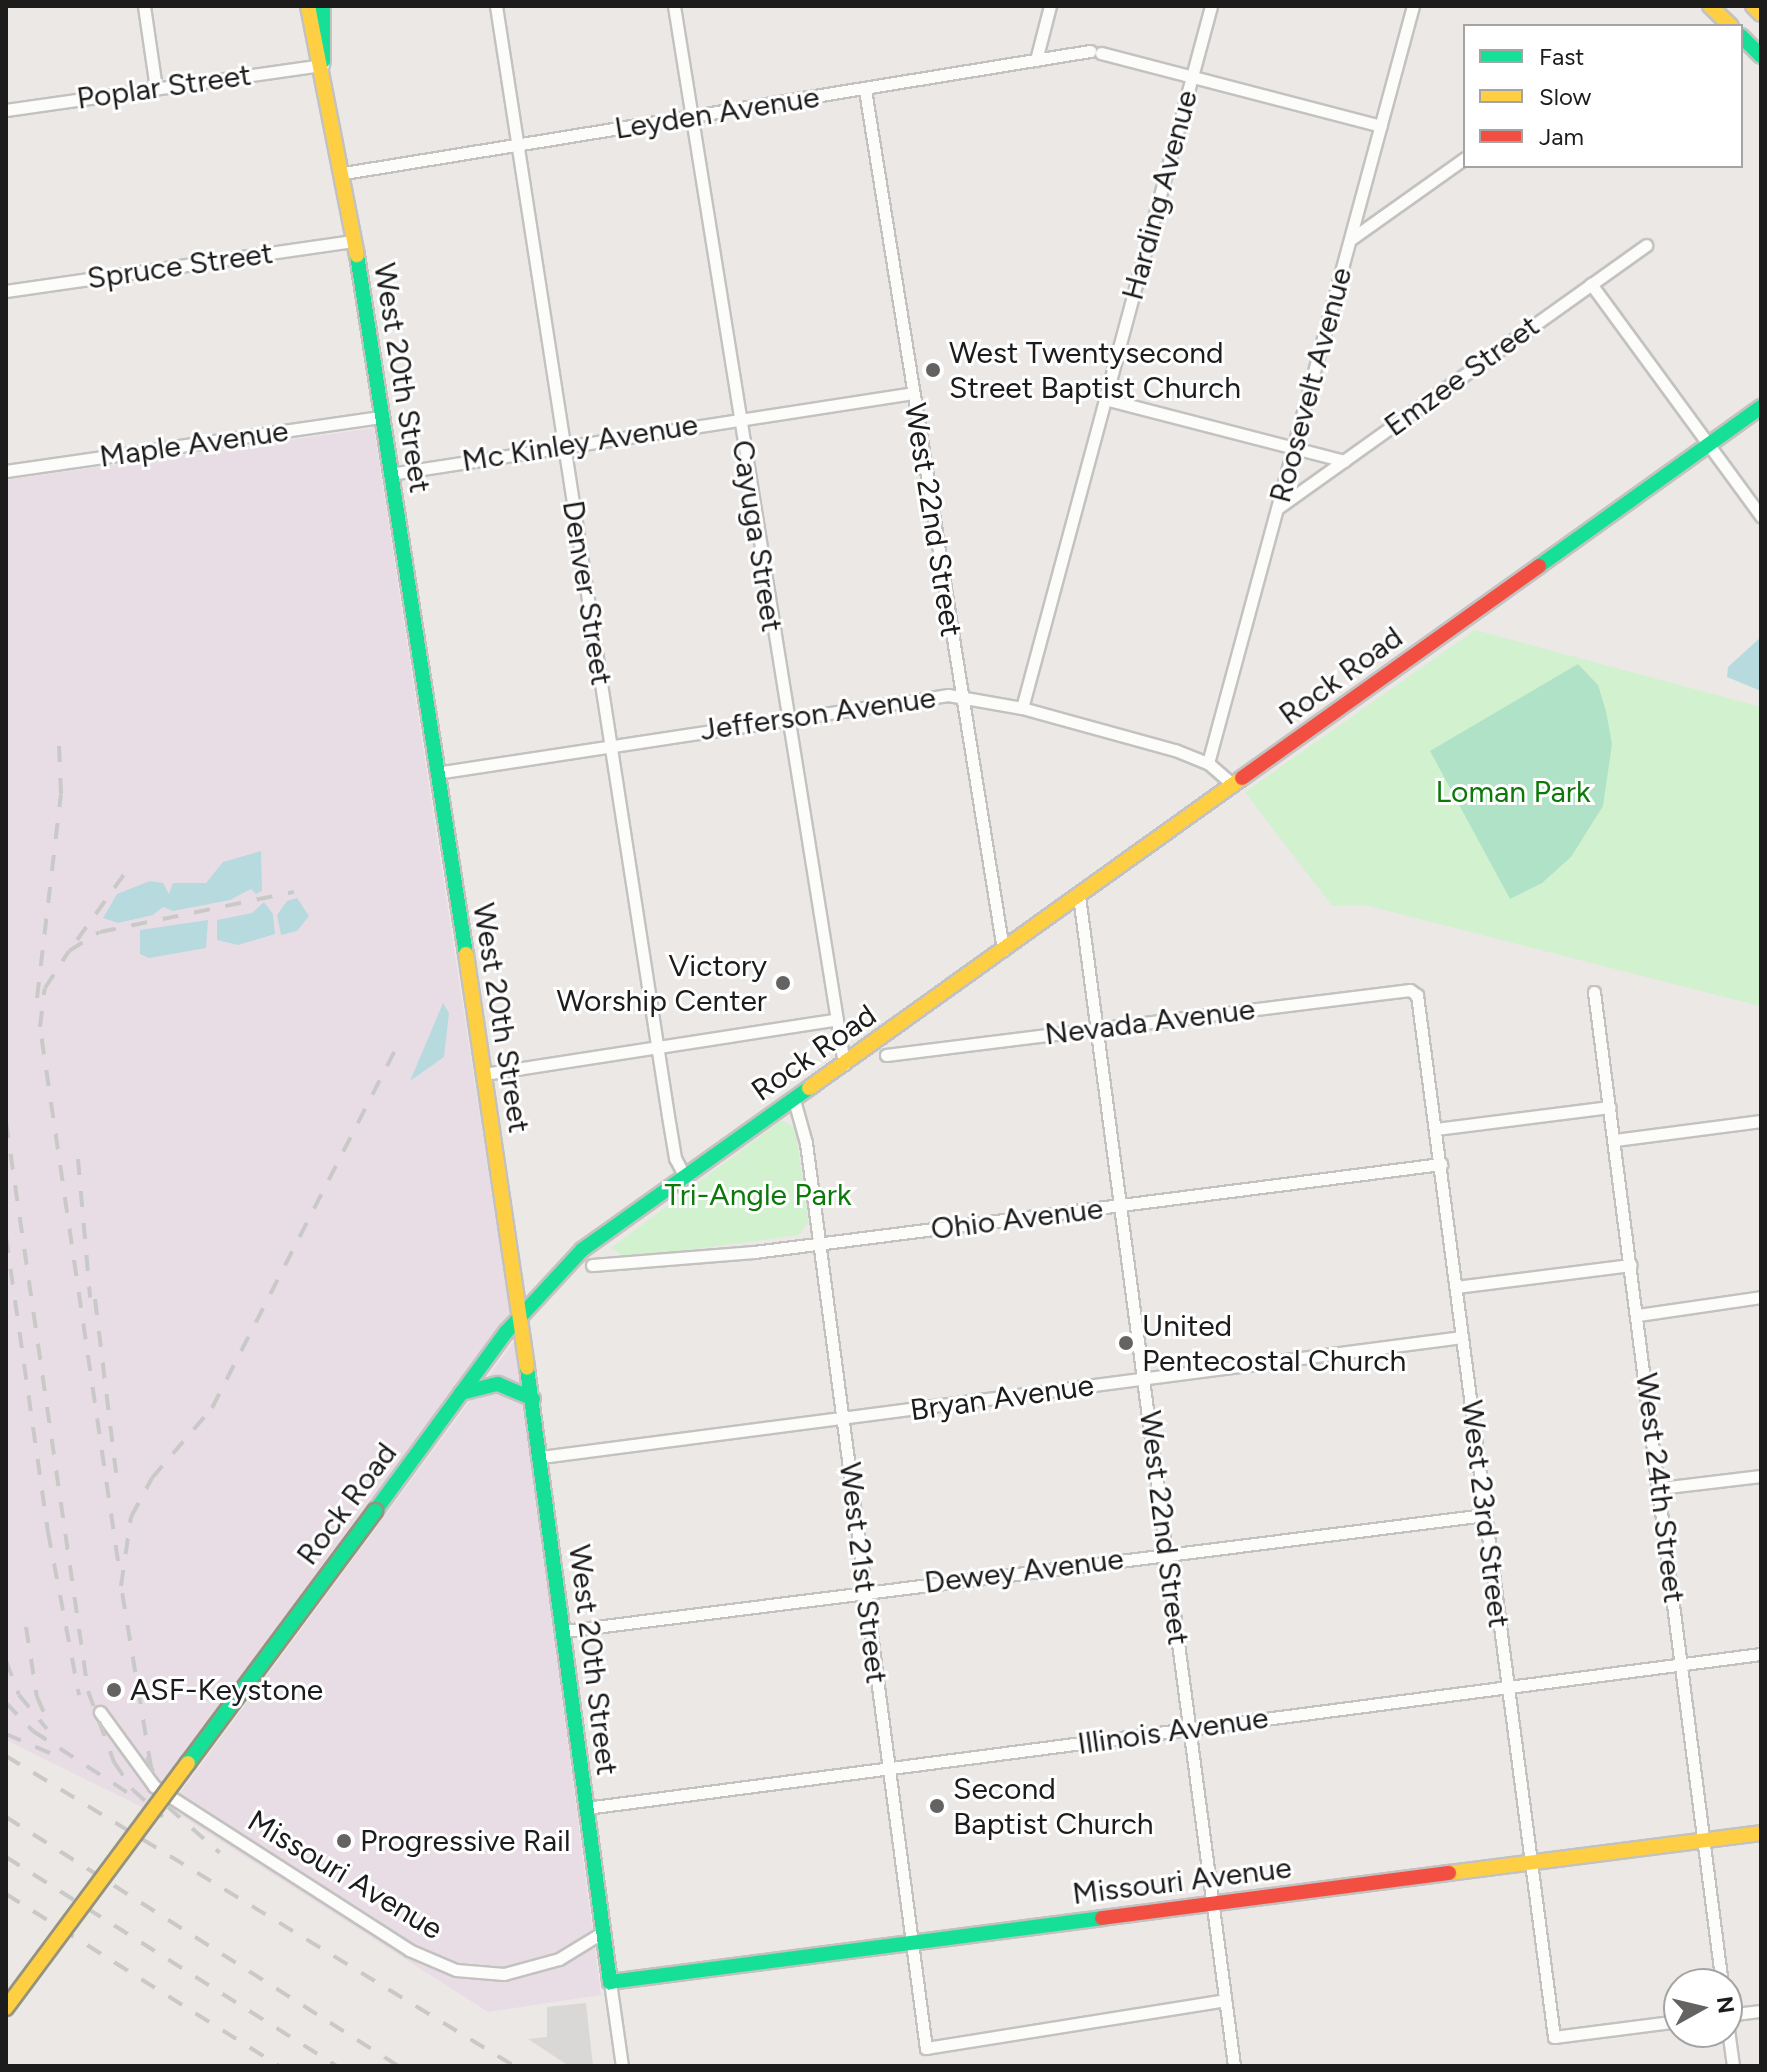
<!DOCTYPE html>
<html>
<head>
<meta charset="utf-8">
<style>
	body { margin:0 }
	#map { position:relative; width:1767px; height:2072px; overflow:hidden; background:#ebe8e5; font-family:Figtree,sans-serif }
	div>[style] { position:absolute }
	.industrial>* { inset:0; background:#e9dde5 }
	.religious>* { inset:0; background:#d9d8d6 }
	.park>* { inset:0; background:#d2f1cf }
	.pitch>* { inset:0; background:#b0e2c8 }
	.water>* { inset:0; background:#b7dadf }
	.roads { filter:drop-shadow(2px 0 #c3c2c1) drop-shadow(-2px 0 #c3c2c1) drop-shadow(0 2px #c3c2c1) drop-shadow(0 -2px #c3c2c1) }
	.street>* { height:11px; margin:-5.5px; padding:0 5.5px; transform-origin:5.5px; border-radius:5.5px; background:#fcfcfb }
	.fast>* { height:14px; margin:-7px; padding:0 7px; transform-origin:7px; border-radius:7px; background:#16e098 }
	.slow>* { height:14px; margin:-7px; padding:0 7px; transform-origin:7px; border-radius:7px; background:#ffcf43 }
	.jam>* { height:14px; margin:-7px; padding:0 7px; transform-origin:7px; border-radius:7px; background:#f24e42 }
	.rail>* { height:4px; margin-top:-2px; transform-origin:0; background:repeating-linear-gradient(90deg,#c9c9c8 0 16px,transparent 0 32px) }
	.bridges { filter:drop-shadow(2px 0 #95937d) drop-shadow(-2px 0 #95937d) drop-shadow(0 2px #95937d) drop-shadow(0 -2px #95937d) }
	.fast-bridge>* { height:14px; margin:-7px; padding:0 7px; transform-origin:7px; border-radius:7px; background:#16e098 }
	.slow-bridge>* { height:14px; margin:-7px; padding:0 7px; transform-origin:7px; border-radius:7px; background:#ffcf43 }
	.dots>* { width:22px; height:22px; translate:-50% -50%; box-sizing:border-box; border:4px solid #fff; border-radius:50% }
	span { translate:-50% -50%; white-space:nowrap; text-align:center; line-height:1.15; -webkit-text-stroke:6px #fff; paint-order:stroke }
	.street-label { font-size:30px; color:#1c1c1c }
	.poi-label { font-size:30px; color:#1c1c1c }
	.left { translate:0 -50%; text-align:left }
	.right { translate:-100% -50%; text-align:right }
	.park-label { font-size:30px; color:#0d790b }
	.frame { position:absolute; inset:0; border:8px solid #1c1c1c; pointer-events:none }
	.legend { position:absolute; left:1463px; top:24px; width:280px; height:144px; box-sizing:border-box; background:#fff; border:2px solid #a4a4a4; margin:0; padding:10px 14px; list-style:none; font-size:24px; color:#1c1c1c }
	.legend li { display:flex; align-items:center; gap:16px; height:40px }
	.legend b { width:40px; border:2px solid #a4a4a4 }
	.north { position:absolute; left:1663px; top:1968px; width:80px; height:80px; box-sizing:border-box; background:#fff; border:2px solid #a4a4a4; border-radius:50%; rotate:82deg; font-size:22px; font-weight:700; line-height:32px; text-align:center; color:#1c1c1c }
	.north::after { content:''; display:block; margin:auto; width:28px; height:36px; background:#646362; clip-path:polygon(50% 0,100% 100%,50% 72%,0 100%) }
</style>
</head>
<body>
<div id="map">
	<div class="industrial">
		<i style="clip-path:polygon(374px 428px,510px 1312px,144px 1808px,6px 1740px,6px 480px)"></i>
		<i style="clip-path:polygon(515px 1340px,601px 1995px,488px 2012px,169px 1808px)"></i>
	</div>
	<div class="religious">
		<i style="clip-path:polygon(586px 2003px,593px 2066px,569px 2066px,528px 2039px,547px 2037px,547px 2007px)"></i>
	</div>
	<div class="park">
		<i style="clip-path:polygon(1475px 630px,1761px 707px,1760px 1006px,1365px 905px,1332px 906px,1245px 792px)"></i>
		<i style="clip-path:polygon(782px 1120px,795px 1128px,807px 1211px,808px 1223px,799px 1235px,627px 1258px,611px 1248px)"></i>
	</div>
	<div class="pitch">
		<i style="clip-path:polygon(1578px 664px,1598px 685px,1606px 711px,1612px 744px,1603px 806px,1571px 857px,1542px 883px,1510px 899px,1430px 751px)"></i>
	</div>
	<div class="water">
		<i style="clip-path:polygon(1761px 637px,1761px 691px,1727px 677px,1728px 667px)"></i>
		<i style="clip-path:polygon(261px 851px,262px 891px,256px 894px,251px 889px,230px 900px,173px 911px,163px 907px,153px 915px,118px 923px,103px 918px,117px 894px,150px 881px,163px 883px,169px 894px,173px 883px,206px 883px,223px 862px)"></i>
		<i style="clip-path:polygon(297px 898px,309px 916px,297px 931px,281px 935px,277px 915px,287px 901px)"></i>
		<i style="clip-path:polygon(264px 902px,273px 914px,275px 934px,238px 945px,217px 940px,217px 920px,252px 913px)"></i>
		<i style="clip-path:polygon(208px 920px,206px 948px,149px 958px,140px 954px,140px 930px)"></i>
		<i style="clip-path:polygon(443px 1003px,449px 1013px,444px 1057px,410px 1081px)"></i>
	</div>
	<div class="roads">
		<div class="street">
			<i style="left:144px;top:6px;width:83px;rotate:81.7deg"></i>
			<i style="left:496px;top:6px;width:1123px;rotate:81.19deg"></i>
			<i style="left:668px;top:1116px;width:43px;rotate:80.5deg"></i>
			<i style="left:675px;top:1158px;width:21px;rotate:62deg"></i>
			<i style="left:674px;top:6px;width:1072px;rotate:80.87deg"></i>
			<i style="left:1101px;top:53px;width:289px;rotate:14.6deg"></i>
			<i style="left:1036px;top:60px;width:56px;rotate:-75.5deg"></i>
			<i style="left:865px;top:90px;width:871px;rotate:80.88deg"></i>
			<i style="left:6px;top:110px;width:320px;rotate:-8.1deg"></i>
			<i style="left:344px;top:173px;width:756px;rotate:-9.29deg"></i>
			<i style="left:1351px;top:239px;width:140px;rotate:-35.4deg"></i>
			<i style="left:1591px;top:284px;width:288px;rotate:53.8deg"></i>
			<i style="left:6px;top:291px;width:352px;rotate:-8.2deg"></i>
			<i style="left:1105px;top:399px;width:247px;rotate:14.5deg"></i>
			<i style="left:6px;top:471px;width:380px;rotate:-8.2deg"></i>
			<i style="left:390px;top:474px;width:529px;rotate:-8.8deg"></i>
			<i style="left:1279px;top:507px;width:451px;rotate:-35.5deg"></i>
			<i style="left:1022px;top:708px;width:727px;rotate:-74.93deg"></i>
			<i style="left:1208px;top:763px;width:784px;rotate:-74.85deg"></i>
			<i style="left:436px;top:773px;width:518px;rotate:-8.66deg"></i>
			<i style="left:948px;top:695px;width:75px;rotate:10deg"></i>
			<i style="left:1022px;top:708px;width:159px;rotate:15.4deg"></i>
			<i style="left:1175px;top:750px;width:35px;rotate:22deg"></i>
			<i style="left:1208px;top:763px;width:33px;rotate:41deg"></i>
			<i style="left:1079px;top:896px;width:1180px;rotate:82.45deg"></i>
			<i style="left:1594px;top:992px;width:1000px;rotate:82.65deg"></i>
			<i style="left:886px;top:1055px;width:528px;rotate:-7.07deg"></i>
			<i style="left:1410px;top:990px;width:9px;rotate:36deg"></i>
			<i style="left:1417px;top:995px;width:1051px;rotate:82.51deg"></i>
			<i style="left:1554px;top:2037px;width:126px;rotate:-7.3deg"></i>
			<i style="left:484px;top:1074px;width:354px;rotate:-8.8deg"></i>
			<i style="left:794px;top:1100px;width:45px;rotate:74.4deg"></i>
			<i style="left:806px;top:1143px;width:913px;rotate:82.45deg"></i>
			<i style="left:926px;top:2048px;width:303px;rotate:-9.1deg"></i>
			<i style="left:1436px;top:1129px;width:175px;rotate:-7.2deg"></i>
			<i style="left:1615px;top:1140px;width:147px;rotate:-7.4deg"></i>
			<i style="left:592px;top:1265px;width:163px;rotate:-4.6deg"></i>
			<i style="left:754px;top:1252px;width:693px;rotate:-7.3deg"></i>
			<i style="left:1456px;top:1287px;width:176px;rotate:-7.2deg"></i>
			<i style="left:1638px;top:1315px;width:124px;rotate:-8.3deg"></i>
			<i style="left:541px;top:1457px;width:929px;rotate:-7.42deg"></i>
			<i style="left:1660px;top:1488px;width:102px;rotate:-6.8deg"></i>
			<i style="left:564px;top:1631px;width:928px;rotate:-7.18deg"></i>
			<i style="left:100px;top:1712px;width:92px;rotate:53.9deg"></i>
			<i style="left:154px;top:1786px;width:303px;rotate:32.7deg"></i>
			<i style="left:409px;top:1950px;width:51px;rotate:23.1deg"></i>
			<i style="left:456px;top:1970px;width:48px;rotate:4.8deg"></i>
			<i style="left:504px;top:1974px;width:57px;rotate:-15.3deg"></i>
			<i style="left:559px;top:1959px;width:52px;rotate:-31.5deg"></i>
			<i style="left:586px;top:1808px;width:1185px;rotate:-7.47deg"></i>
			<i style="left:610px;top:1982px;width:85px;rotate:81.9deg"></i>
			<i style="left:1727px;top:2015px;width:34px;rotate:-7deg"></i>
			<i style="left:1727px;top:2022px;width:44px;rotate:82.2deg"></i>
		</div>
		<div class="fast">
			<i style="left:323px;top:6px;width:55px;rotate:90deg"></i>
			<i style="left:1741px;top:36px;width:28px;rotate:45deg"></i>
			<i style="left:357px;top:255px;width:707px;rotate:81.14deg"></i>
			<i style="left:1539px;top:566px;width:273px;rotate:-35.6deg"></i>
			<i style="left:527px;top:1368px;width:620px;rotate:82.3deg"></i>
			<i style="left:610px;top:1982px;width:496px;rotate:-7.4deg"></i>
			<i style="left:461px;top:1393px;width:38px;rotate:-14deg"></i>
			<i style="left:498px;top:1384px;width:38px;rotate:23deg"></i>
			<i style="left:375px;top:1511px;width:222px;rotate:-53.8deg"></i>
			<i style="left:506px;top:1332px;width:112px;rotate:-47.2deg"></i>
			<i style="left:582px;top:1250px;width:279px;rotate:-35.5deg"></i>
		</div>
		<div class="slow">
			<i style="left:308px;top:6px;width:254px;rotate:78.9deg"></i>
			<i style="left:1710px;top:6px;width:29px;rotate:44deg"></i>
			<i style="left:1753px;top:6px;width:11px;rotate:45deg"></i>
			<i style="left:466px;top:954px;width:418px;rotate:81.6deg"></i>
			<i style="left:809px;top:1088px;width:533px;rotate:-35.6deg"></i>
			<i style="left:1449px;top:1873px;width:315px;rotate:-7.3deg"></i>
		</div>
		<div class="jam">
			<i style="left:1242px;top:778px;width:365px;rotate:-35.5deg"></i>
			<i style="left:1102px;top:1918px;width:350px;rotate:-7.4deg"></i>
		</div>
	</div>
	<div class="rail">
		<i style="left:77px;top:940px;width:82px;rotate:-54.4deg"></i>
		<i style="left:37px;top:998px;width:205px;rotate:-83.3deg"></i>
		<i style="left:61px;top:794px;width:49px;rotate:-92.3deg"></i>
		<i style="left:6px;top:1122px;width:575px;rotate:81.8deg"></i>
		<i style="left:88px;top:1691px;width:76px;rotate:69.9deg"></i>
		<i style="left:114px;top:1762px;width:34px;rotate:56deg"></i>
		<i style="left:133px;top:1790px;width:40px;rotate:42deg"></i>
		<i style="left:78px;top:1159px;width:139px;rotate:85deg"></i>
		<i style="left:6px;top:1237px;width:298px;rotate:81.9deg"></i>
		<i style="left:48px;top:1532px;width:166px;rotate:79.2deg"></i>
		<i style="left:95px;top:1299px;width:175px;rotate:83.1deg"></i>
		<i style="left:118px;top:1561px;width:540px;rotate:-98.31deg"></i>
		<i style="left:40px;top:1027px;width:39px;rotate:-83deg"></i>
		<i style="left:45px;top:988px;width:44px;rotate:-57deg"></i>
		<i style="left:69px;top:951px;width:36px;rotate:-32deg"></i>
		<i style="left:100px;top:932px;width:198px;rotate:-11.7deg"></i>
		<i style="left:26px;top:1627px;width:71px;rotate:81.1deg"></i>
		<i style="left:37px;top:1697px;width:30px;rotate:66deg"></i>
		<i style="left:6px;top:1661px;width:36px;rotate:69deg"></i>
		<i style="left:19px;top:1695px;width:44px;rotate:50.5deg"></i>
		<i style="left:6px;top:1703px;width:39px;rotate:46deg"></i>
		<i style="left:33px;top:1731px;width:117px;rotate:33.1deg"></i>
		<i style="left:6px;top:1734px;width:48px;rotate:23.4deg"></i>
		<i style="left:6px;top:1756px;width:595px;rotate:31.39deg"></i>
		<i style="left:147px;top:1757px;width:54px;rotate:67.2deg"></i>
		<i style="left:168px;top:1807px;width:69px;rotate:41.5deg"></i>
		<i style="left:151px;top:1767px;width:183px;rotate:-99.4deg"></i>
		<i style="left:121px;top:1586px;width:70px;rotate:-81.8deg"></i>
		<i style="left:131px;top:1517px;width:44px;rotate:-61.7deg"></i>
		<i style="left:152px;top:1478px;width:92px;rotate:-49.4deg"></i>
		<i style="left:212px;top:1408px;width:402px;rotate:-62.9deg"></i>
		<i style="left:6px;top:1817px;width:464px;rotate:32.4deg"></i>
		<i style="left:6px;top:1857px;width:391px;rotate:32.3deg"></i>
		<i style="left:6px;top:1894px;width:323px;rotate:32.2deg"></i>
	</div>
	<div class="bridges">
		<div class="fast-bridge">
			<i style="left:188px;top:1763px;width:314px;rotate:-53.4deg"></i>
		</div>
		<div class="slow-bridge">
			<i style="left:6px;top:2008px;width:305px;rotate:-53.4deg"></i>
		</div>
	</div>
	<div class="dots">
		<i style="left:933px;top:370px;background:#646362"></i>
		<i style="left:783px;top:983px;background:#646362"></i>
		<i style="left:1126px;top:1343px;background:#646362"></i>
		<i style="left:114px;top:1690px;background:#646362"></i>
		<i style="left:937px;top:1806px;background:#646362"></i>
		<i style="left:344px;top:1841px;background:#646362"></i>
	</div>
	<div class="street-label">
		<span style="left:164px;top:87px;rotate:-8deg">Poplar Street</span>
		<span style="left:717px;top:113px;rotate:-9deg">Leyden Avenue</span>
		<span style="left:1160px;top:195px;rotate:-75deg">Harding Avenue</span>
		<span style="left:180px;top:266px;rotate:-8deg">Spruce Street</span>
		<span style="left:1462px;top:376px;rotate:-36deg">Emzee Street</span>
		<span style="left:402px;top:378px;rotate:81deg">West 20th Street</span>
		<span style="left:1311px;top:385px;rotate:-75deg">Roosevelt Avenue</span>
		<span style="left:580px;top:443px;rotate:-9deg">Mc Kinley Avenue</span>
		<span style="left:194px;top:444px;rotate:-8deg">Maple Avenue</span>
		<span style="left:933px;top:520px;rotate:81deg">West 22nd Street</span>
		<span style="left:757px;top:536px;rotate:81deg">Cayuga Street</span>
		<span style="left:587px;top:593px;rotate:81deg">Denver Street</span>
		<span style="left:1341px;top:676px;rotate:-36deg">Rock Road</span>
		<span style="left:818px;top:714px;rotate:-8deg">Jefferson Avenue</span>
		<span style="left:501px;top:1018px;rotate:81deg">West 20th Street</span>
		<span style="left:1150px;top:1022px;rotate:-7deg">Nevada Avenue</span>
		<span style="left:814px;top:1053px;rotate:-35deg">Rock Road</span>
		<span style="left:1017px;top:1219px;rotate:-7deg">Ohio Avenue</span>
		<span style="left:1002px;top:1398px;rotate:-8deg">Bryan Avenue</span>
		<span style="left:1660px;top:1488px;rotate:83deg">West 24th Street</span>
		<span style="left:347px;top:1504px;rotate:-53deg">Rock Road</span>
		<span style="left:1485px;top:1514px;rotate:83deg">West 23rd Street</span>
		<span style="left:1164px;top:1528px;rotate:83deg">West 22nd Street</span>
		<span style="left:1024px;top:1571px;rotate:-7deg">Dewey Avenue</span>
		<span style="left:863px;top:1573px;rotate:83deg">West 21st Street</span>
		<span style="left:593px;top:1660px;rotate:83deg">West 20th Street</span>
		<span style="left:1173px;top:1731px;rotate:-8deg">Illinois Avenue</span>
		<span style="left:345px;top:1875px;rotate:31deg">Missouri Avenue</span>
		<span style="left:1182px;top:1881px;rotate:-7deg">Missouri Avenue</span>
	</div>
	<div class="poi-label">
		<span class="left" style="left:949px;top:370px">West Twentysecond<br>Street Baptist Church</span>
		<span class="right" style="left:767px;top:983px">Victory<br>Worship Center</span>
		<span class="left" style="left:1142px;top:1343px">United<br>Pentecostal Church</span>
		<span class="left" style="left:130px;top:1690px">ASF-Keystone</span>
		<span class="left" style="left:953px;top:1806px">Second<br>Baptist Church</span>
		<span class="left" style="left:360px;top:1841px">Progressive Rail</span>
	</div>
	<div class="park-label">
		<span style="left:1513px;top:792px">Loman Park</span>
		<span style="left:758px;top:1195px">Tri-Angle Park</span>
	</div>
	<div class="frame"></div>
	<ul class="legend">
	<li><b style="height:10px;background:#16e098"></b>Fast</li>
	<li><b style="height:10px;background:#ffcf43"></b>Slow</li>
	<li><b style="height:10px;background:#f24e42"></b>Jam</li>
	</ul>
	<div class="north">N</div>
</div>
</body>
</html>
